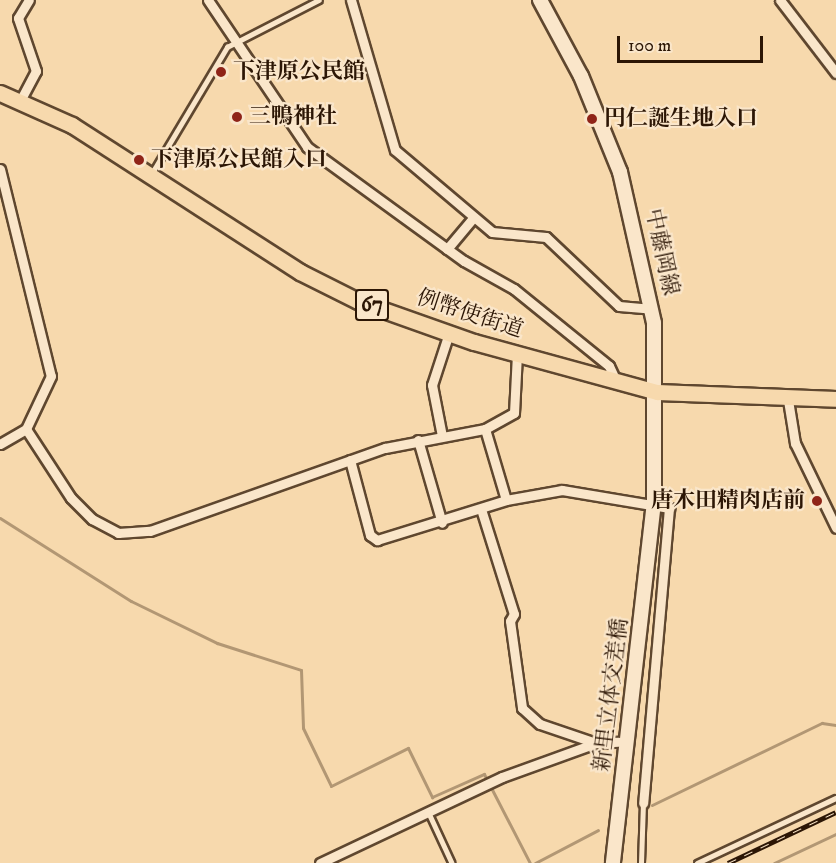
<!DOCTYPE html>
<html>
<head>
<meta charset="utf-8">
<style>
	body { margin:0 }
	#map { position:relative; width:836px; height:863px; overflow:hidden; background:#f7d9ad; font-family:"IM FELL DW Pica","Noto Serif JP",serif }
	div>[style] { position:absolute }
	.stream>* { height:3px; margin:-1.5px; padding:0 1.5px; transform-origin:1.5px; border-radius:1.5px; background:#b29774 }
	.roads { filter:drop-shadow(2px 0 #5f472f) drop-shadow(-2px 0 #5f472f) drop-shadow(0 2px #5f472f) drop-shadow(0 -2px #5f472f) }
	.lane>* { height:4.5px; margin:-2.25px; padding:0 2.25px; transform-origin:2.25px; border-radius:2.25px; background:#fae6ca }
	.street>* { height:9px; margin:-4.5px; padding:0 4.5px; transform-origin:4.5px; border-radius:4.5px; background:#fae6ca }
	.secondary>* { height:14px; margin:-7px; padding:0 7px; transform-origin:7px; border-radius:7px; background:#fae6ca }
	.primary>* { height:15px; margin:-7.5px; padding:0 7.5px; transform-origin:7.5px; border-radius:7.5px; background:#f7d9ad }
	.rail>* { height:5px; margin-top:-2.5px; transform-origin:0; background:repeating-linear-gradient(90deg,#fae6ca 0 9px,#2c1605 0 18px); box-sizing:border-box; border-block:2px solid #2c1605 }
	.dots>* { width:16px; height:16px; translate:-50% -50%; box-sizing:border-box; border:3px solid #fae6ca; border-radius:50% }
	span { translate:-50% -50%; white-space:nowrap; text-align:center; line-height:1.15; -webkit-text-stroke:4.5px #fae6ca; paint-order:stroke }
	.shield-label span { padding:2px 4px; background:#fae6ca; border:2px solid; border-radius:4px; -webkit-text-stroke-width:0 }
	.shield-label { font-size:21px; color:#2c1605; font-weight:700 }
	.poi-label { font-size:22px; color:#2c1605; font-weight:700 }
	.left { translate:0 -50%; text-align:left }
	.right { translate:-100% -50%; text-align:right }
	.street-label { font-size:22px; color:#2c1605 }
	.scale { position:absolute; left:617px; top:36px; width:146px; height:27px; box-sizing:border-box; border:3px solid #2c1605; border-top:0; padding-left:8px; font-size:18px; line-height:21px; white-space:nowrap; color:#2c1605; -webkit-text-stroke:4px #fae6ca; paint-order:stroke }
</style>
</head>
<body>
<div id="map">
	<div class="stream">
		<i style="left:0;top:518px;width:155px;rotate:32.4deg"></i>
		<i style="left:131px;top:601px;width:96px;rotate:26deg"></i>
		<i style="left:217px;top:643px;width:88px;rotate:17.8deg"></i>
		<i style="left:301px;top:670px;width:58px;rotate:88deg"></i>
		<i style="left:303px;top:728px;width:64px;rotate:64.2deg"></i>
		<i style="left:331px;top:786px;width:86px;rotate:-26.3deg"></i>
		<i style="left:408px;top:748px;width:55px;rotate:63.9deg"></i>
		<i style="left:432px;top:797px;width:57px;rotate:-23.9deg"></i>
		<i style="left:484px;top:774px;width:100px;rotate:62.7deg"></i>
		<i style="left:652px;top:805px;width:189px;rotate:-25.8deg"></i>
		<i style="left:822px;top:723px;width:14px;rotate:8deg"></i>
		<i style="left:535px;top:863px;width:71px;rotate:-27.6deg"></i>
		<i style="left:774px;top:863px;width:68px;rotate:-25.1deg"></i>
	</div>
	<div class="roads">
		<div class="lane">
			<i style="left:152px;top:173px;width:147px;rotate:-59.2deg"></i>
			<i style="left:227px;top:47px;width:103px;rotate:-27.1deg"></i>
			<i style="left:428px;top:811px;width:57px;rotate:65.2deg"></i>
			<i style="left:641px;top:863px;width:60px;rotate:-88.1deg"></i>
			<i style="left:697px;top:863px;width:153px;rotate:-25.1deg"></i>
		</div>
		<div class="street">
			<i style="left:208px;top:0;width:177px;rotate:56deg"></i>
			<i style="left:307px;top:147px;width:194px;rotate:36deg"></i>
			<i style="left:464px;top:261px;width:57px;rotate:29.2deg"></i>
			<i style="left:514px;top:289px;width:122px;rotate:39deg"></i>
			<i style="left:609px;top:366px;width:17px;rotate:65deg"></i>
			<i style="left:351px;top:0;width:156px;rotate:73.7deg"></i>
			<i style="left:395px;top:150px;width:127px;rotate:40.2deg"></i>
			<i style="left:492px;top:232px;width:54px;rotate:5.3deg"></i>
			<i style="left:546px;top:237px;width:100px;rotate:43.4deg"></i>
			<i style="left:619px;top:306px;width:33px;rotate:5deg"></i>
			<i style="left:780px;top:0;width:92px;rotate:52.5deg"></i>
			<i style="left:20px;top:101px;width:34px;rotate:-62deg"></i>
			<i style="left:36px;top:71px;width:56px;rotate:-108.8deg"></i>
			<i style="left:18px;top:18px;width:21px;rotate:-59deg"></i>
			<i style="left:0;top:169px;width:213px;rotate:76.2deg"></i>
			<i style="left:51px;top:376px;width:59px;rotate:115.3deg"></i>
			<i style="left:26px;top:429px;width:82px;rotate:56.9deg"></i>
			<i style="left:71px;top:498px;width:30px;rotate:45deg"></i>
			<i style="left:92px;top:519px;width:30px;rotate:28deg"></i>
			<i style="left:118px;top:533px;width:32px;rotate:-4deg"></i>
			<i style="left:150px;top:531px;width:249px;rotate:-19.5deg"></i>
			<i style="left:385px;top:448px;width:102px;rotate:-10.8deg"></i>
			<i style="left:485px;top:429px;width:33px;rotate:-29deg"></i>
			<i style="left:514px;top:413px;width:59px;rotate:-87.1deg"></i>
			<i style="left:447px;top:249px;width:39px;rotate:-50deg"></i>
			<i style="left:788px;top:400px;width:44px;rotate:80.8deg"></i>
			<i style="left:795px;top:443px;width:94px;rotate:64.2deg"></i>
			<i style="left:485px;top:429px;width:74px;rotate:73.5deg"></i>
			<i style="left:442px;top:436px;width:52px;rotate:-101.1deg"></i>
			<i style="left:432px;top:385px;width:55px;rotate:-71.9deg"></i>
			<i style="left:418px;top:440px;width:86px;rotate:73.9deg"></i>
			<i style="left:0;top:444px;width:30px;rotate:-30deg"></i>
			<i style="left:350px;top:460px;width:78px;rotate:75.1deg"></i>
			<i style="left:370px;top:535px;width:9px;rotate:36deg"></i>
			<i style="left:377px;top:540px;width:135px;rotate:-17.2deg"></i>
			<i style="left:506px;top:500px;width:57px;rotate:-10.1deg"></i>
			<i style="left:562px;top:490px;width:109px;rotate:9.5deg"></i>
			<i style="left:669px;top:508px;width:296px;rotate:95deg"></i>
			<i style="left:481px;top:509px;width:110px;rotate:72.6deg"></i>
			<i style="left:514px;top:614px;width:8px;rotate:120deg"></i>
			<i style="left:510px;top:621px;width:88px;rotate:82.1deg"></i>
			<i style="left:522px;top:708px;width:24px;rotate:42deg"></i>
			<i style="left:540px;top:724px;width:59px;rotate:18.7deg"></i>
			<i style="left:320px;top:863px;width:201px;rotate:-25.3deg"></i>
			<i style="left:502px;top:777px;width:100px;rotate:-19.9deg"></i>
			<i style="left:596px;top:743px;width:22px;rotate:-3deg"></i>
		</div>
		<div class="secondary">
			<i style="left:540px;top:0;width:86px;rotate:61.7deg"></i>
			<i style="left:581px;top:76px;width:104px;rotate:67.9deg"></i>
			<i style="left:620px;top:172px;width:155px;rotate:77.3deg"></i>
			<i style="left:654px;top:323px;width:179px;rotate:90deg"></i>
			<i style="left:654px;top:502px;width:363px;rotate:96.5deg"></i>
		</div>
		<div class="primary">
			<i style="left:0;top:93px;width:79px;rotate:24deg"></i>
			<i style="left:72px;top:125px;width:271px;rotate:32.8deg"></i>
			<i style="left:300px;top:272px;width:65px;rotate:26.6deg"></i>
			<i style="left:358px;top:301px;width:123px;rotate:19.5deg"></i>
			<i style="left:474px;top:342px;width:190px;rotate:15.3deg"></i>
			<i style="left:657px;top:392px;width:179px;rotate:2.2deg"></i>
		</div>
	</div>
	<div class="rail">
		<i style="left:728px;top:863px;width:119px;rotate:-25.3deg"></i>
	</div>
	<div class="dots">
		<i style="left:221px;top:72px;background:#8f2418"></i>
		<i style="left:237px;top:117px;background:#8f2418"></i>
		<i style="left:592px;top:119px;background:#8f2418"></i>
		<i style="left:139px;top:160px;background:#8f2418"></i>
		<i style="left:817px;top:501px;background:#8f2418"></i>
	</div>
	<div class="shield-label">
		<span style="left:372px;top:305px">67</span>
	</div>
	<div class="poi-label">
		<span class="left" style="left:233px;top:72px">下津原公民館</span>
		<span class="left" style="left:249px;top:117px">三鴨神社</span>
		<span class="left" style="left:604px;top:119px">円仁誕生地入口</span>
		<span class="left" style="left:151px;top:160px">下津原公民館入口</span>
		<span class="right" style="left:805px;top:501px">唐木田精肉店前</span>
	</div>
	<div class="street-label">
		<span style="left:662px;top:252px;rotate:78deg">中藤岡線</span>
		<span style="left:470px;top:314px;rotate:18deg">例幣使街道</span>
		<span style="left:611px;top:695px;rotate:-83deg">新里立体交差橋</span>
	</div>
	<div class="scale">100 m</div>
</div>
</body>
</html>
